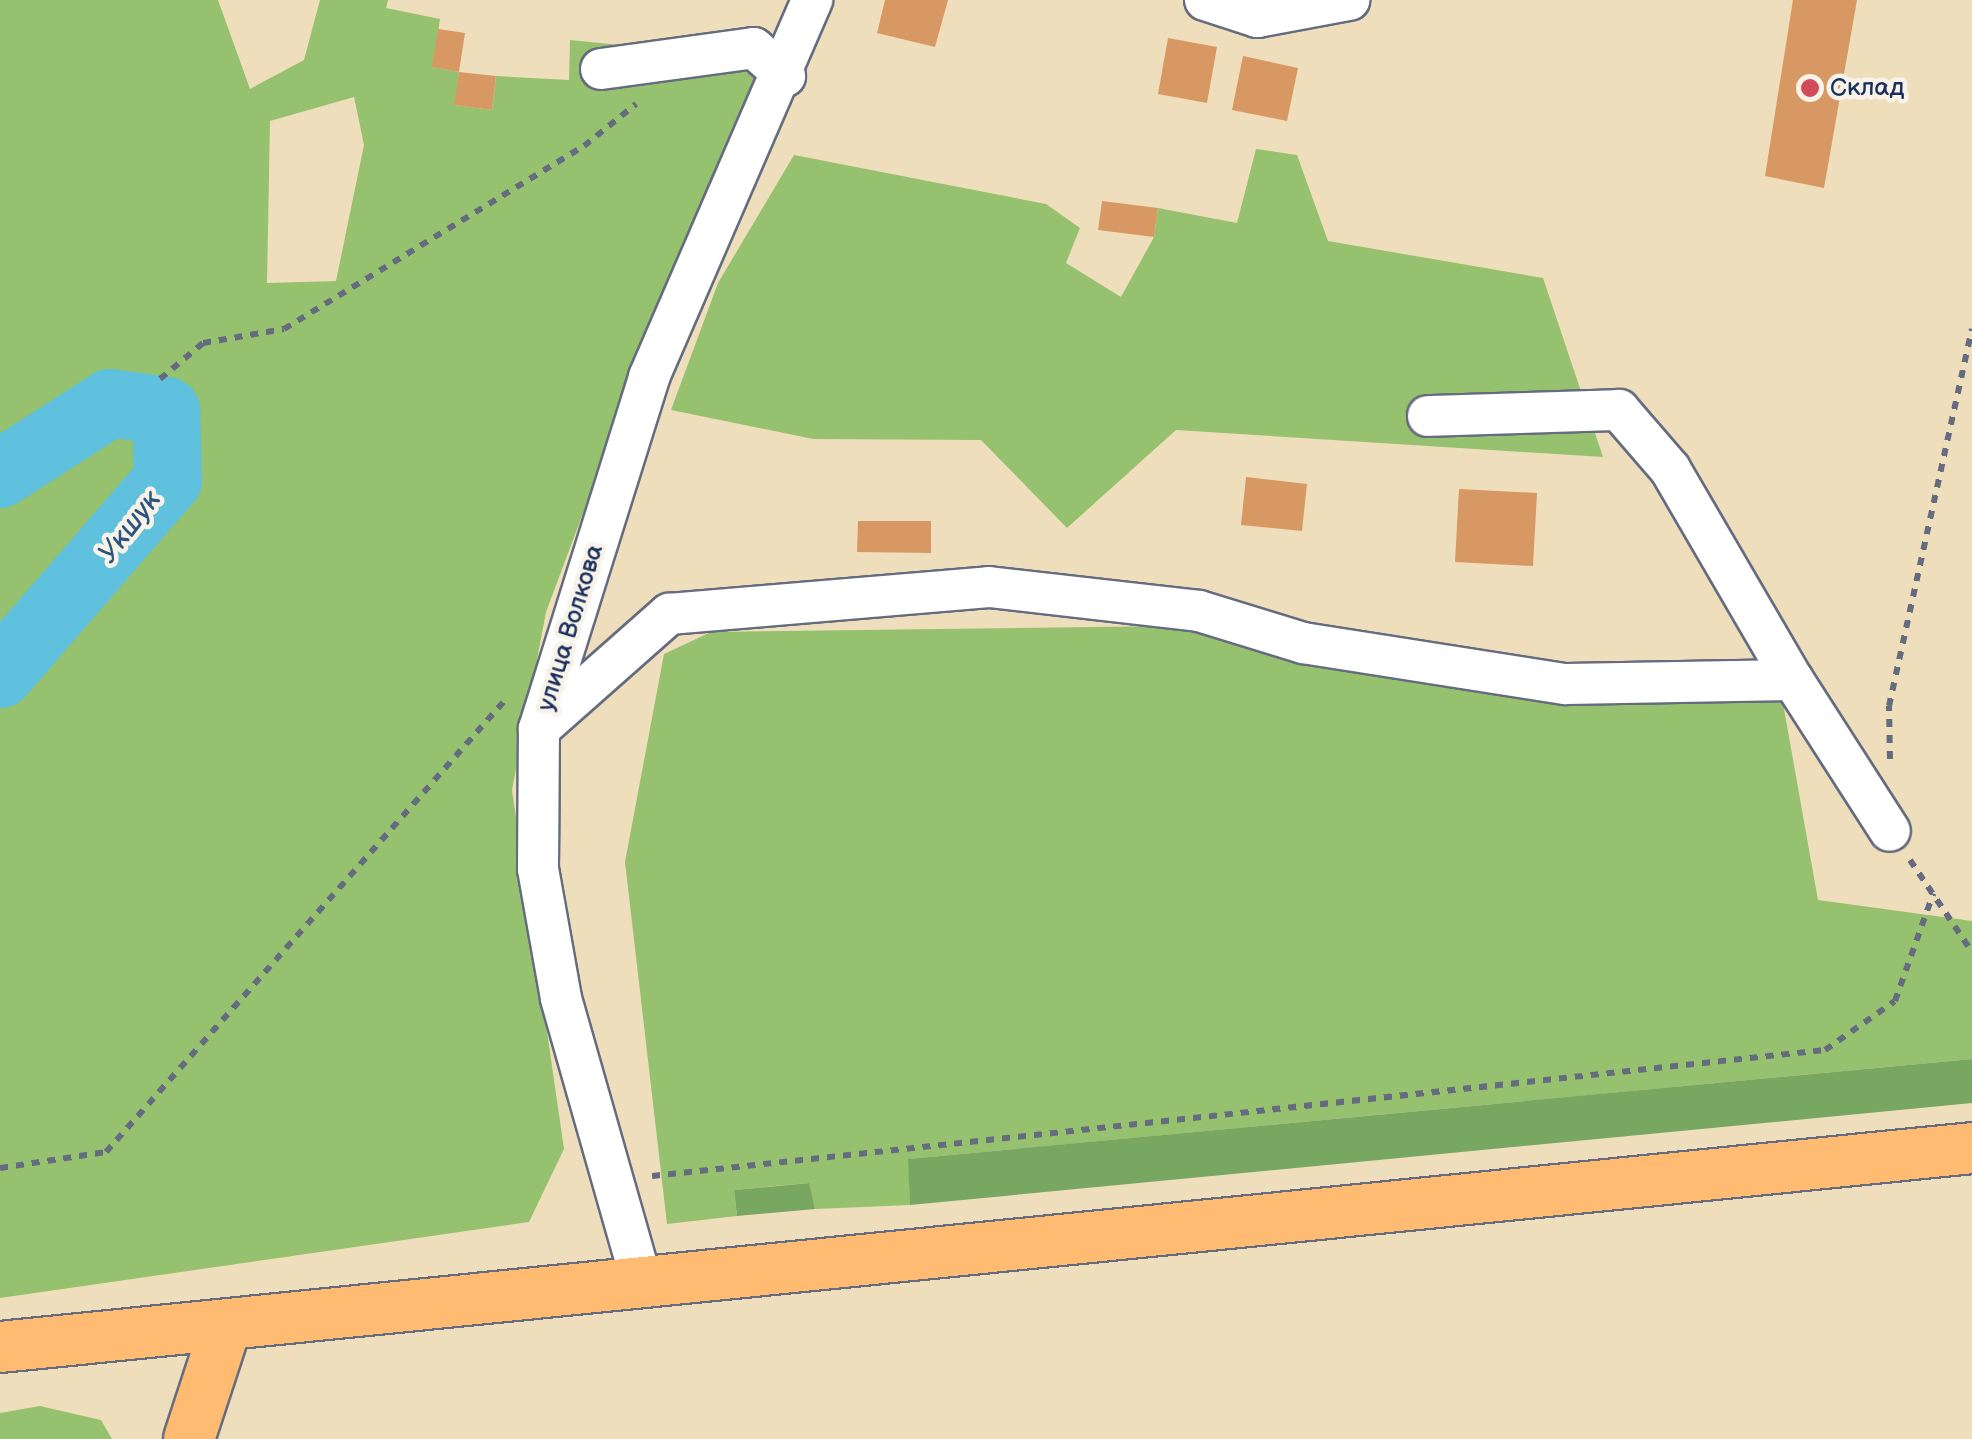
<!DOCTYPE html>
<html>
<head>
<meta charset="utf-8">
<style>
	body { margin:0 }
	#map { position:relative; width:1972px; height:1439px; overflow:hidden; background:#efdebc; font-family:"Balsamiq Sans",sans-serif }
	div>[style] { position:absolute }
	.green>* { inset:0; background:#96c16e }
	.forest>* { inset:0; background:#78a761 }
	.river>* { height:68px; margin:-34px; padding:0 34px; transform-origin:34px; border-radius:34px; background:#5fc1dd }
	.building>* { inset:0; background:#d89864 }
	.path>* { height:6px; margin-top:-3px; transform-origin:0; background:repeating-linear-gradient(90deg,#656c7f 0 8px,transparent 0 16px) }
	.roads { filter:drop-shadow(2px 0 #656c7f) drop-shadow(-2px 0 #656c7f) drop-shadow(0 2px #656c7f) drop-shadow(0 -2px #656c7f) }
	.minor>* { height:40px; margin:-20px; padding:0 20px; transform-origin:20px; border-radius:20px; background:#fff }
	.major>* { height:50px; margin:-25px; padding:0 25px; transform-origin:25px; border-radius:25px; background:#ffbb71 }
	.dots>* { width:28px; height:28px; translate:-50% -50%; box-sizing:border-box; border:5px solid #f7f3e8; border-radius:50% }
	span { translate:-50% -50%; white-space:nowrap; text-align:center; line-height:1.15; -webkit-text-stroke:9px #f7f3e8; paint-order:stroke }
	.poi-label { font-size:25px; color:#1b2f5e }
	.left { translate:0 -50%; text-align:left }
	.street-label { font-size:25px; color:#1b2f5e }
	.water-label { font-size:28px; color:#2c547e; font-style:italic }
</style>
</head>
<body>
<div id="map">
	<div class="green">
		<i style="clip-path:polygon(evenodd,0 0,218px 0,250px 89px,304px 60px,320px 0,388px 0,386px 8px,440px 19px,433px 67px,459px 72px,455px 105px,492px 110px,496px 76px,569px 80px,570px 40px,670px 50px,766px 78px,680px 254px,546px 612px,512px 790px,564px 1149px,529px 1222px,0 1298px,0 0,354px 97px,364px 145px,336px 281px,267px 283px,270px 121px,354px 97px)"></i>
		<i style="clip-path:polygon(1256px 149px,1297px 155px,1328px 241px,1543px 278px,1603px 457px,1176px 430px,1067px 528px,981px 440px,813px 439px,671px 410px,718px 283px,794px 155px,1046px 204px,1080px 228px,1066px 263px,1121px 297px,1154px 237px,1158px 208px,1237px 223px)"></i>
		<i style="clip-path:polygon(1175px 626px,1781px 692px,1818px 900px,1972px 921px,1972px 1059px,909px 1159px,910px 1205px,815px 1209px,808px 1183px,734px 1190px,737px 1216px,667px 1224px,625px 862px,664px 654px,711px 632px)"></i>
		<i style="clip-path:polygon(40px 1406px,101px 1420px,112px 1439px,0 1439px,0 1413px)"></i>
	</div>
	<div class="forest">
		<i style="clip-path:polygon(1972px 1059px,1972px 1103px,910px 1205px,908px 1159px)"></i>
		<i style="clip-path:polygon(809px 1183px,815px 1209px,737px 1216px,734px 1190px)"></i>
	</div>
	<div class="river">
		<i style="left:0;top:474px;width:131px;rotate:-32.8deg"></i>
		<i style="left:110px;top:403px;width:57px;rotate:8.1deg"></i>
		<i style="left:166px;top:411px;width:69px;rotate:88.3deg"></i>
		<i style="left:168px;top:480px;width:257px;rotate:130.9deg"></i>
	</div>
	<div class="building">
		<i style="clip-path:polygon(885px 0,948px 0,935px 47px,877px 33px)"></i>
		<i style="clip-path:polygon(1793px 0,1857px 0,1824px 188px,1765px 176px)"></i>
		<i style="clip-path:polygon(438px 29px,465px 33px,459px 72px,432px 67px)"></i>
		<i style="clip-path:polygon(1168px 38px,1217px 47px,1207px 103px,1158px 94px)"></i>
		<i style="clip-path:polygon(1243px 56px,1298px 68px,1287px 121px,1232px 110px)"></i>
		<i style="clip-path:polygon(459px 72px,496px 76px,492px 110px,454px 105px)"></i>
		<i style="clip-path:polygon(1102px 201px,1158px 208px,1154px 237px,1098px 230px)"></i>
		<i style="clip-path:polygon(1246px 477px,1307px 484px,1302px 531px,1241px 525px)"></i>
		<i style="clip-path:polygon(1459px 489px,1537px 493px,1533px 566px,1455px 562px)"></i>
		<i style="clip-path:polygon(858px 521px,931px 521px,931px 553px,857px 552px)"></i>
	</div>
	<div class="path">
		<i style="left:160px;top:379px;width:56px;rotate:-39.9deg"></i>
		<i style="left:203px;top:343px;width:82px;rotate:-9.8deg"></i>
		<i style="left:284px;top:329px;width:351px;rotate:-31.4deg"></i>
		<i style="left:584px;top:146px;width:67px;rotate:-38.9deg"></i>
		<i style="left:1890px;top:759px;width:53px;rotate:-91.1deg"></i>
		<i style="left:1889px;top:706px;width:386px;rotate:-77.6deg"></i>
		<i style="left:1910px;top:860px;width:111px;rotate:56deg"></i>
		<i style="left:0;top:1168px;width:107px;rotate:-8.6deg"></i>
		<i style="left:106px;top:1152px;width:606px;rotate:-48.55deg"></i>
		<i style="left:652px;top:1176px;width:1180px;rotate:-6.13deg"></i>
		<i style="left:1825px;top:1050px;width:85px;rotate:-35deg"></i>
		<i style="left:1895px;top:1001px;width:114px;rotate:-70.4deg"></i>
	</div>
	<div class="roads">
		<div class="minor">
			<i style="left:1205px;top:0;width:55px;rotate:18.1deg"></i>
			<i style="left:1257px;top:17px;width:94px;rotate:-10.5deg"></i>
			<i style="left:601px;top:69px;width:154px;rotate:-7.8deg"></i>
			<i style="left:754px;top:48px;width:42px;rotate:42.1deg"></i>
			<i style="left:1428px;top:416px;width:191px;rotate:-1.8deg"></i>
			<i style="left:1619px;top:410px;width:78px;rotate:49.2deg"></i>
			<i style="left:1670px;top:469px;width:244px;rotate:59.8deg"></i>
			<i style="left:539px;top:729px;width:174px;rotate:-41.5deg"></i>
			<i style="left:669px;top:614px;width:321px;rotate:-4.8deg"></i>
			<i style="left:989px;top:587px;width:211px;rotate:6.5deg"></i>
			<i style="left:1199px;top:611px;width:109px;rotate:17.1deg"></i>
			<i style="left:1303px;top:643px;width:266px;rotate:8.9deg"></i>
			<i style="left:1566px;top:684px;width:227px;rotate:-1deg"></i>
			<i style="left:1793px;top:680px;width:179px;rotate:57.3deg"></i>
			<i style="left:642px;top:1283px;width:296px;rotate:-105.9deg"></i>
			<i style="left:561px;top:998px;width:131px;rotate:-100.1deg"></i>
			<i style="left:538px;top:869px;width:140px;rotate:-89.6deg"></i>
			<i style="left:539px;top:729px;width:369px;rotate:-72.6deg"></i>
			<i style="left:649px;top:377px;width:411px;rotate:-66.6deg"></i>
		</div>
		<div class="major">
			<i style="left:0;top:1347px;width:1982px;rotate:-5.76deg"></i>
			<i style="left:189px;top:1439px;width:119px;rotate:-71.9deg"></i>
		</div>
	</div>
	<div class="dots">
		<i style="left:1810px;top:88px;background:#d1495b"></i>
	</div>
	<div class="poi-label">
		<span class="left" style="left:1830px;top:88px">Склад</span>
	</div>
	<div class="street-label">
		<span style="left:571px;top:628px;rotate:-73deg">улица Волкова</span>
	</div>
	<div class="water-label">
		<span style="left:130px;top:527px;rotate:-52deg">Укшук</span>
	</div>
</div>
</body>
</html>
